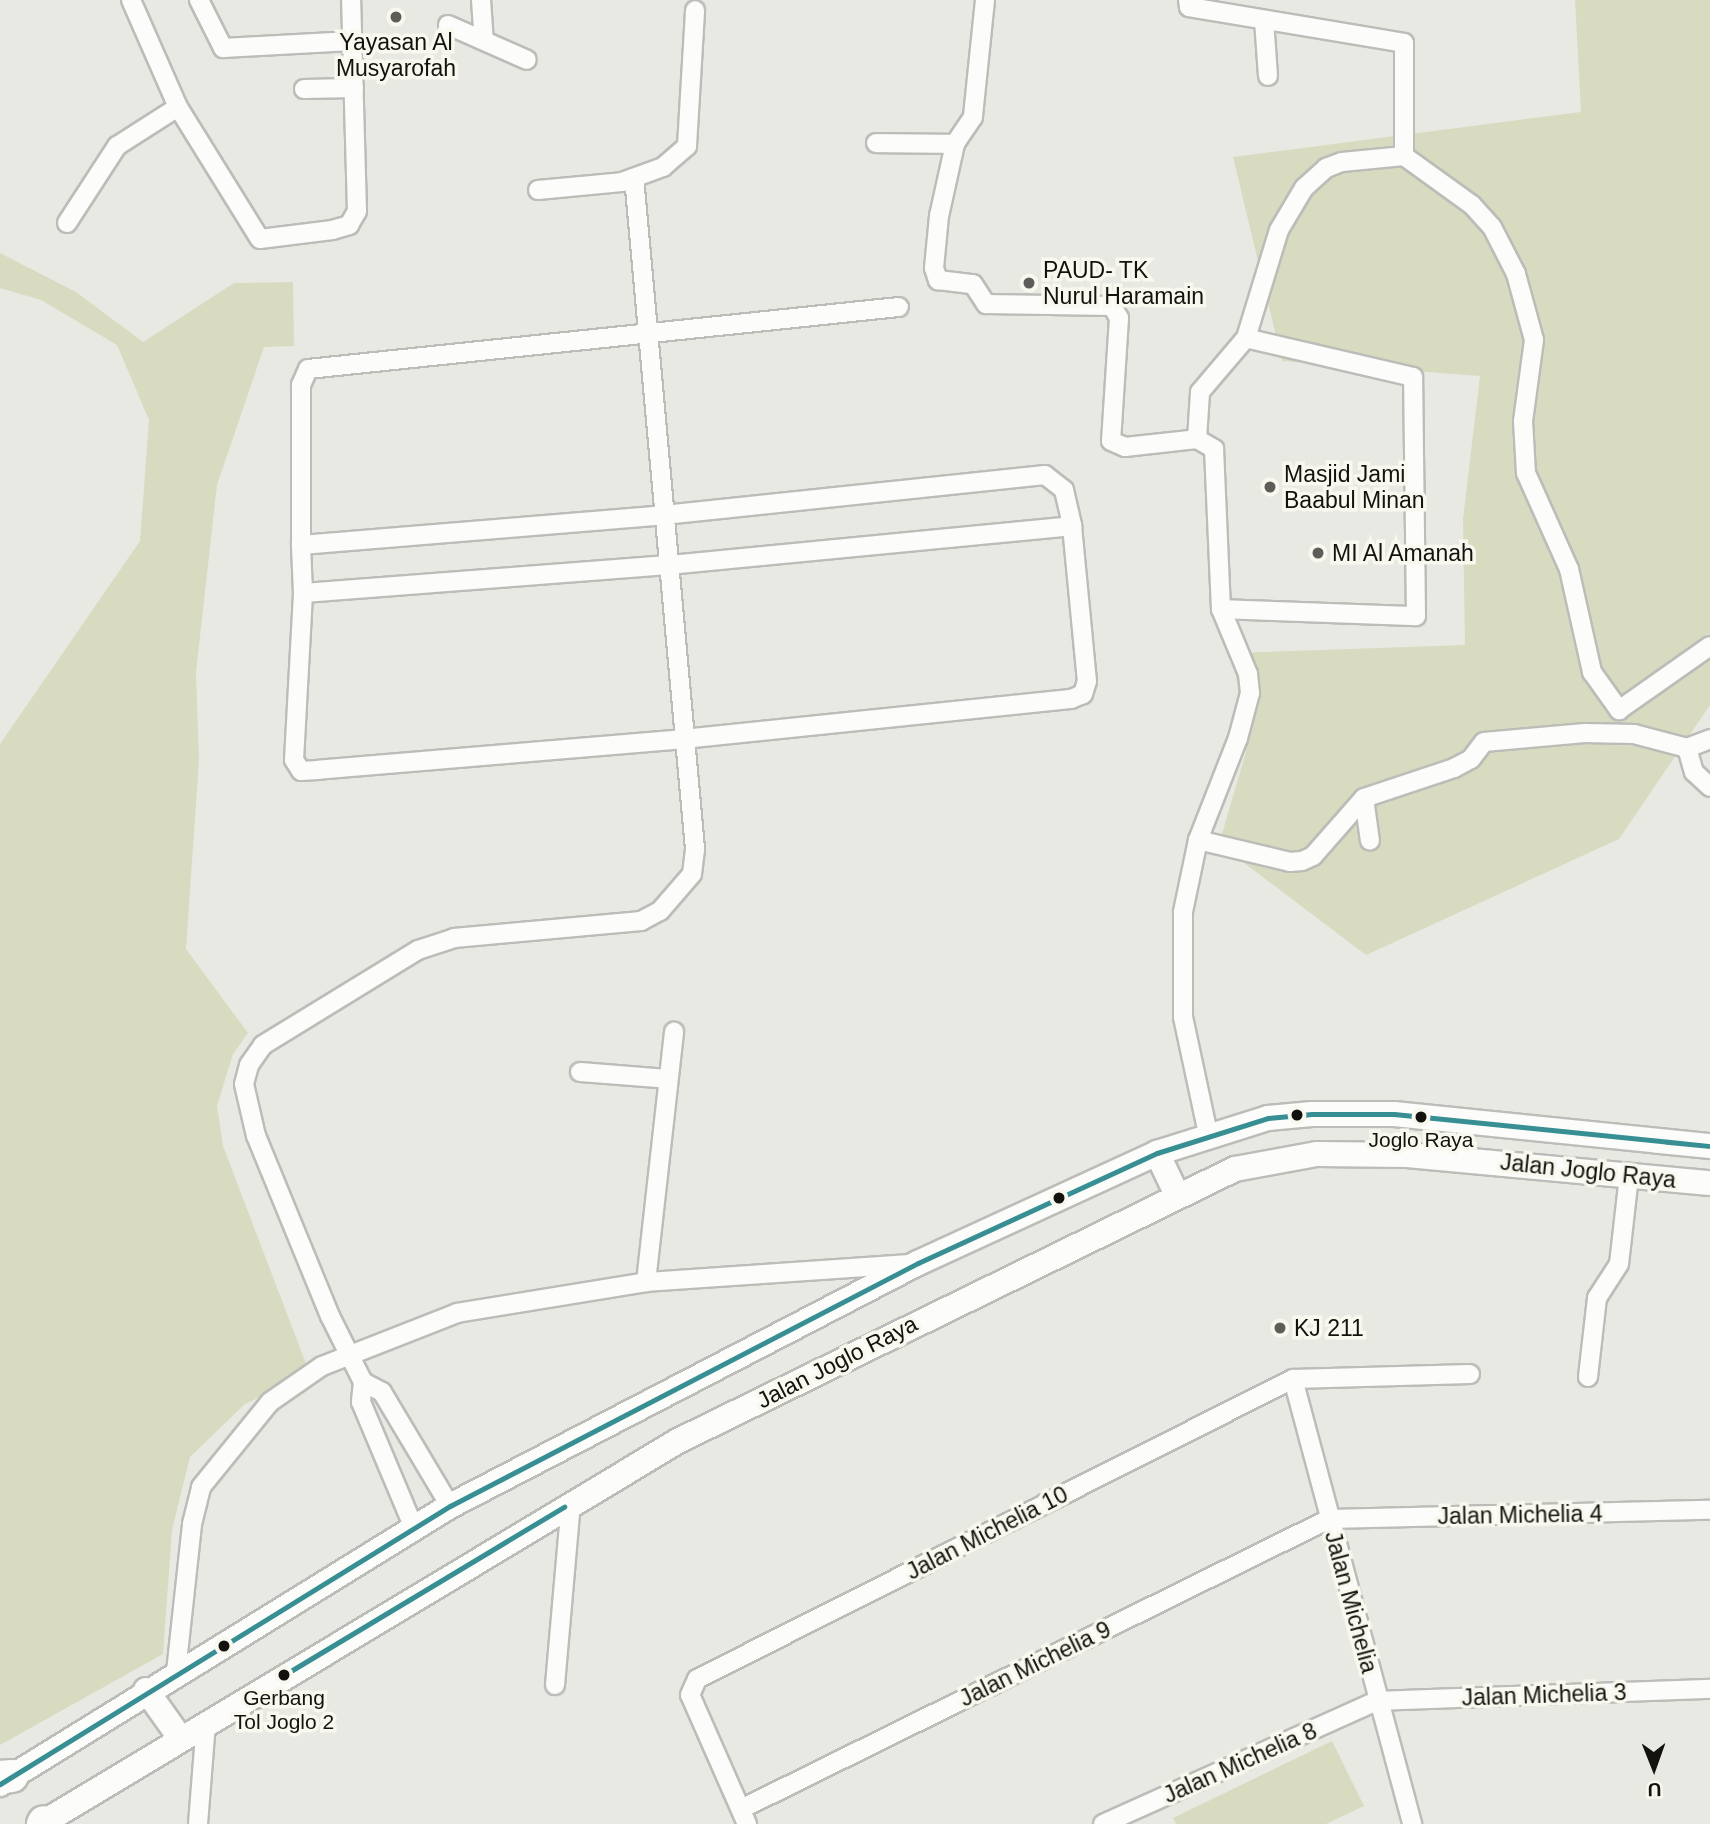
<!DOCTYPE html>
<html>
<head>
<meta charset="utf-8">
<style>
	body { margin:0 }
	#map { position:relative; width:1710px; height:1824px; overflow:hidden; background:#e9e9e4; font-family:Arial,sans-serif }
	div>[style] { position:absolute }
	.green>* { inset:0; background:#d8dbbf }
	.roads { filter:drop-shadow(2px 0 #bcbcb8) drop-shadow(-2px 0 #bcbcb8) drop-shadow(0 2px #bcbcb8) drop-shadow(0 -2px #bcbcb8) }
	.street>* { height:18px; margin:-9px; padding:0 9px; transform-origin:9px; border-radius:9px; background:#fcfcfb }
	.secondary>* { height:24px; margin:-12px; padding:0 12px; transform-origin:12px; border-radius:12px; background:#fcfcfb }
	.highway>* { height:32px; margin:-16px; padding:0 16px; transform-origin:16px; border-radius:16px; background:#fcfcfb }
	.bus-1>* { height:5px; margin:-2.5px; padding:0 2.5px; transform-origin:2.5px; border-radius:2.5px; background:#378f93 }
	.dots>* { width:19px; height:19px; translate:-50% -50%; box-sizing:border-box; border:4px solid #f9f8ee; border-radius:50% }
	span { translate:-50% -50%; white-space:nowrap; text-align:center; line-height:1.15; -webkit-text-stroke:7px #f9f8ee; paint-order:stroke }
	.bus-label { font-size:21px; color:#13120f }
	.poi-label { font-size:23px; color:#13120f }
	.left { translate:0 -50%; text-align:left }
	.street-label { font-size:23px; color:#13120f }
	.north { position:absolute; left:1619px; top:1733px; width:70px; height:70px; -webkit-text-stroke:5px #f9f8ee; paint-order:stroke; rotate:179deg; font-size:19px; font-weight:700; line-height:28px; text-align:center; color:#13120f }
	.north::after { content:''; display:block; margin:auto; width:24px; height:32px; background:#13120f; clip-path:polygon(50% 0,100% 100%,50% 72%,0 100%) }
</style>
</head>
<body>
<div id="map">
	<div class="green">
		<i style="clip-path:polygon(1575px 0,1710px 0,1710px 705px,1619px 839px,1366px 955px,1219px 844px,1246px 752px,1233px 653px,1465px 645px,1463px 519px,1480px 376px,1282px 361px,1233px 157px,1581px 112px)"></i>
		<i style="clip-path:polygon(0 253px,76px 292px,143px 342px,234px 283px,293px 282px,294px 346px,264px 347px,217px 485px,196px 672px,199px 760px,186px 949px,248px 1033px,233px 1054px,217px 1106px,223px 1146px,310px 1374px,245px 1404px,190px 1457px,172px 1530px,163px 1654px,0 1745px,0 744px,140px 541px,149px 420px,117px 345px,41px 300px,0 288px)"></i>
		<i style="clip-path:polygon(1332px 1741px,1364px 1806px,1326px 1824px,1176px 1824px,1173px 1818px)"></i>
	</div>
	<div class="roads">
		<div class="street">
			<i style="left:131px;top:0;width:117px;rotate:66.3deg"></i>
			<i style="left:178px;top:107px;width:155px;rotate:58.2deg"></i>
			<i style="left:260px;top:239px;width:73px;rotate:-7.1deg"></i>
			<i style="left:332px;top:230px;width:18px;rotate:-16deg"></i>
			<i style="left:349px;top:225px;width:16px;rotate:-60deg"></i>
			<i style="left:357px;top:211px;width:211px;rotate:-91.6deg"></i>
			<i style="left:199px;top:0;width:54px;rotate:63.4deg"></i>
			<i style="left:223px;top:48px;width:129px;rotate:-3.1deg"></i>
			<i style="left:481px;top:0;width:39px;rotate:86deg"></i>
			<i style="left:985px;top:0;width:118px;rotate:95.9deg"></i>
			<i style="left:973px;top:117px;width:32px;rotate:124deg"></i>
			<i style="left:955px;top:144px;width:74px;rotate:102.5deg"></i>
			<i style="left:939px;top:216px;width:52px;rotate:95.5deg"></i>
			<i style="left:934px;top:268px;width:13px;rotate:72deg"></i>
			<i style="left:938px;top:280px;width:35px;rotate:7deg"></i>
			<i style="left:973px;top:284px;width:24px;rotate:57deg"></i>
			<i style="left:986px;top:304px;width:126px;rotate:0.9deg"></i>
			<i style="left:1112px;top:306px;width:14px;rotate:60deg"></i>
			<i style="left:1119px;top:318px;width:123px;rotate:93.7deg"></i>
			<i style="left:1111px;top:441px;width:15px;rotate:23deg"></i>
			<i style="left:1125px;top:447px;width:72px;rotate:-6.3deg"></i>
			<i style="left:1197px;top:439px;width:20px;rotate:30deg"></i>
			<i style="left:1214px;top:449px;width:160px;rotate:87.5deg"></i>
			<i style="left:1221px;top:609px;width:70px;rotate:67.4deg"></i>
			<i style="left:1248px;top:674px;width:19px;rotate:84deg"></i>
			<i style="left:1250px;top:693px;width:47px;rotate:104.9deg"></i>
			<i style="left:1238px;top:738px;width:110px;rotate:111.4deg"></i>
			<i style="left:1198px;top:840px;width:74px;rotate:101.8deg"></i>
			<i style="left:1183px;top:912px;width:105px;rotate:90deg"></i>
			<i style="left:1183px;top:1017px;width:120px;rotate:77.9deg"></i>
			<i style="left:1188px;top:0;width:7px;rotate:82deg"></i>
			<i style="left:1189px;top:7px;width:218px;rotate:9.5deg"></i>
			<i style="left:1404px;top:43px;width:113px;rotate:90deg"></i>
			<i style="left:1264px;top:20px;width:56px;rotate:85.9deg"></i>
			<i style="left:448px;top:25px;width:86px;rotate:23.9deg"></i>
			<i style="left:304px;top:89px;width:50px;rotate:-1.1deg"></i>
			<i style="left:876px;top:143px;width:79px;rotate:0.7deg"></i>
			<i style="left:538px;top:190px;width:84px;rotate:-5.4deg"></i>
			<i style="left:622px;top:182px;width:44px;rotate:-20.1deg"></i>
			<i style="left:663px;top:167px;width:32px;rotate:-41deg"></i>
			<i style="left:687px;top:146px;width:136px;rotate:-86.6deg"></i>
			<i style="left:67px;top:223px;width:92px;rotate:-57deg"></i>
			<i style="left:117px;top:146px;width:72px;rotate:-32.6deg"></i>
			<i style="left:1197px;top:439px;width:47px;rotate:-86.3deg"></i>
			<i style="left:1200px;top:392px;width:71px;rotate:-49.6deg"></i>
			<i style="left:1246px;top:338px;width:113px;rotate:-73deg"></i>
			<i style="left:1279px;top:230px;width:49px;rotate:-59.2deg"></i>
			<i style="left:1304px;top:188px;width:30px;rotate:-42deg"></i>
			<i style="left:1326px;top:168px;width:17px;rotate:-21deg"></i>
			<i style="left:1342px;top:162px;width:62px;rotate:-5.5deg"></i>
			<i style="left:1404px;top:156px;width:84px;rotate:35.8deg"></i>
			<i style="left:1472px;top:205px;width:30px;rotate:48deg"></i>
			<i style="left:1492px;top:227px;width:53px;rotate:62.9deg"></i>
			<i style="left:1516px;top:274px;width:68px;rotate:74.7deg"></i>
			<i style="left:1534px;top:340px;width:82px;rotate:97.7deg"></i>
			<i style="left:1523px;top:421px;width:52px;rotate:86.7deg"></i>
			<i style="left:1526px;top:473px;width:105px;rotate:65.9deg"></i>
			<i style="left:1569px;top:569px;width:106px;rotate:77.4deg"></i>
			<i style="left:1592px;top:672px;width:47px;rotate:54.6deg"></i>
			<i style="left:1619px;top:710px;width:111px;rotate:-35.1deg"></i>
			<i style="left:301px;top:545px;width:364px;rotate:-4.7deg"></i>
			<i style="left:664px;top:515px;width:383px;rotate:-6deg"></i>
			<i style="left:1045px;top:475px;width:24px;rotate:38deg"></i>
			<i style="left:1064px;top:490px;width:37px;rotate:77deg"></i>
			<i style="left:1072px;top:526px;width:156px;rotate:84.5deg"></i>
			<i style="left:1087px;top:681px;width:14px;rotate:107deg"></i>
			<i style="left:1083px;top:694px;width:13px;rotate:157deg"></i>
			<i style="left:1071px;top:699px;width:388px;rotate:174.1deg"></i>
			<i style="left:685px;top:739px;width:368px;rotate:175.2deg"></i>
			<i style="left:318px;top:770px;width:17px;rotate:177deg"></i>
			<i style="left:301px;top:771px;width:13px;rotate:-122deg"></i>
			<i style="left:294px;top:760px;width:167px;rotate:-86.9deg"></i>
			<i style="left:303px;top:593px;width:48px;rotate:-92.4deg"></i>
			<i style="left:301px;top:545px;width:160px;rotate:-90deg"></i>
			<i style="left:301px;top:385px;width:17px;rotate:-66deg"></i>
			<i style="left:308px;top:369px;width:594px;rotate:-5.99deg"></i>
			<i style="left:303px;top:593px;width:367px;rotate:-4.4deg"></i>
			<i style="left:669px;top:565px;width:405px;rotate:-5.5deg"></i>
			<i style="left:1221px;top:609px;width:195px;rotate:2.1deg"></i>
			<i style="left:1416px;top:616px;width:239px;rotate:-90.7deg"></i>
			<i style="left:1413px;top:377px;width:171px;rotate:-166.9deg"></i>
			<i style="left:1687px;top:748px;width:25px;rotate:74deg"></i>
			<i style="left:1694px;top:772px;width:22px;rotate:43deg"></i>
			<i style="left:1364px;top:798px;width:43px;rotate:82.1deg"></i>
			<i style="left:1198px;top:840px;width:95px;rotate:13.4deg"></i>
			<i style="left:1290px;top:862px;width:12px;rotate:-5deg"></i>
			<i style="left:1302px;top:861px;width:12px;rotate:-24deg"></i>
			<i style="left:1313px;top:856px;width:77px;rotate:-48.7deg"></i>
			<i style="left:1364px;top:798px;width:95px;rotate:-18.4deg"></i>
			<i style="left:1454px;top:768px;width:19px;rotate:-28deg"></i>
			<i style="left:1471px;top:759px;width:21px;rotate:-53deg"></i>
			<i style="left:1484px;top:742px;width:101px;rotate:-5.1deg"></i>
			<i style="left:1585px;top:733px;width:49px;rotate:1.2deg"></i>
			<i style="left:1634px;top:734px;width:55px;rotate:14.8deg"></i>
			<i style="left:1687px;top:748px;width:25px;rotate:-21deg"></i>
			<i style="left:580px;top:1072px;width:88px;rotate:4.5deg"></i>
			<i style="left:646px;top:1282px;width:252px;rotate:-83.6deg"></i>
			<i style="left:1588px;top:1377px;width:80px;rotate:-83.5deg"></i>
			<i style="left:1597px;top:1298px;width:40px;rotate:-57.1deg"></i>
			<i style="left:1619px;top:1264px;width:89px;rotate:-83.5deg"></i>
			<i style="left:1293px;top:1379px;width:461px;rotate:75deg"></i>
			<i style="left:363px;top:1382px;width:20px;rotate:96deg"></i>
			<i style="left:361px;top:1402px;width:134px;rotate:67.2deg"></i>
			<i style="left:450px;top:1506px;width:133px;rotate:-120.8deg"></i>
			<i style="left:382px;top:1392px;width:21px;rotate:-152deg"></i>
			<i style="left:363px;top:1382px;width:74px;rotate:-116.6deg"></i>
			<i style="left:330px;top:1316px;width:195px;rotate:-112.3deg"></i>
			<i style="left:256px;top:1136px;width:53px;rotate:-103deg"></i>
			<i style="left:244px;top:1084px;width:20px;rotate:-75deg"></i>
			<i style="left:249px;top:1065px;width:24px;rotate:-55deg"></i>
			<i style="left:263px;top:1045px;width:182px;rotate:-31.5deg"></i>
			<i style="left:418px;top:950px;width:38px;rotate:-18deg"></i>
			<i style="left:454px;top:938px;width:188px;rotate:-5.2deg"></i>
			<i style="left:641px;top:921px;width:21px;rotate:-28deg"></i>
			<i style="left:660px;top:911px;width:49px;rotate:-49.1deg"></i>
			<i style="left:692px;top:874px;width:25px;rotate:-83deg"></i>
			<i style="left:695px;top:849px;width:674px;rotate:-95.19deg"></i>
			<i style="left:176px;top:1672px;width:149px;rotate:-83.8deg"></i>
			<i style="left:192px;top:1524px;width:38px;rotate:-76deg"></i>
			<i style="left:201px;top:1487px;width:109px;rotate:-50.9deg"></i>
			<i style="left:270px;top:1402px;width:63px;rotate:-34.7deg"></i>
			<i style="left:322px;top:1366px;width:145px;rotate:-21.4deg"></i>
			<i style="left:457px;top:1313px;width:192px;rotate:-9.3deg"></i>
			<i style="left:646px;top:1282px;width:266px;rotate:-3.9deg"></i>
			<i style="left:555px;top:1685px;width:183px;rotate:-85deg"></i>
			<i style="left:741px;top:1809px;width:656px;rotate:-26.25deg"></i>
			<i style="left:1329px;top:1519px;width:381px;rotate:-1.4deg"></i>
			<i style="left:198px;top:1824px;width:102px;rotate:-85.5deg"></i>
			<i style="left:747px;top:1824px;width:141px;rotate:-113.8deg"></i>
			<i style="left:690px;top:1695px;width:17px;rotate:-66deg"></i>
			<i style="left:697px;top:1679px;width:667px;rotate:-26.72deg"></i>
			<i style="left:1293px;top:1379px;width:177px;rotate:-1.6deg"></i>
			<i style="left:1103px;top:1824px;width:300px;rotate:-24.2deg"></i>
			<i style="left:1377px;top:1701px;width:333px;rotate:-2.1deg"></i>
		</div>
		<div class="secondary">
			<i style="left:1157px;top:1153px;width:47px;rotate:64.5deg"></i>
			<i style="left:146px;top:1690px;width:60px;rotate:54.5deg"></i>
			<i style="left:0;top:1784px;width:529px;rotate:-31.71deg"></i>
			<i style="left:450px;top:1506px;width:527px;rotate:-27.44deg"></i>
			<i style="left:918px;top:1263px;width:263px;rotate:-24.7deg"></i>
			<i style="left:1157px;top:1153px;width:116px;rotate:-17.5deg"></i>
			<i style="left:1268px;top:1118px;width:44px;rotate:-5.2deg"></i>
			<i style="left:1312px;top:1114px;width:82px"></i>
			<i style="left:1394px;top:1114px;width:318px;rotate:5.8deg"></i>
			<i style="left:41px;top:1824px;width:743px;rotate:-31.02deg"></i>
			<i style="left:678px;top:1441px;width:620px;rotate:-26.03deg"></i>
			<i style="left:1235px;top:1169px;width:83px;rotate:-10.4deg"></i>
			<i style="left:1317px;top:1154px;width:90px;rotate:0.6deg"></i>
			<i style="left:1407px;top:1155px;width:304px;rotate:5.3deg"></i>
		</div>
		<div class="highway">
			<i style="left:0;top:1777px;width:12px;rotate:-5deg"></i>
			<i style="left:43px;top:1824px;width:2px;rotate:-63deg"></i>
		</div>
	</div>
	<div class="bus-1">
		<i style="left:284px;top:1675px;width:327px;rotate:-31deg"></i>
		<i style="left:0;top:1784px;width:529px;rotate:-31.71deg"></i>
		<i style="left:450px;top:1506px;width:527px;rotate:-27.44deg"></i>
		<i style="left:918px;top:1263px;width:263px;rotate:-24.7deg"></i>
		<i style="left:1157px;top:1153px;width:116px;rotate:-17.5deg"></i>
		<i style="left:1268px;top:1118px;width:44px;rotate:-5.2deg"></i>
		<i style="left:1312px;top:1114px;width:82px"></i>
		<i style="left:1394px;top:1114px;width:318px;rotate:5.8deg"></i>
	</div>
	<div class="dots">
		<i style="left:396px;top:17px;background:#5e5d5a"></i>
		<i style="left:1029px;top:283px;background:#5e5d5a"></i>
		<i style="left:1270px;top:487px;background:#5e5d5a"></i>
		<i style="left:1318px;top:553px;background:#5e5d5a"></i>
		<i style="left:1297px;top:1115px;background:#13120f"></i>
		<i style="left:1421px;top:1117px;background:#13120f"></i>
		<i style="left:1059px;top:1198px;background:#13120f"></i>
		<i style="left:1280px;top:1328px;background:#5e5d5a"></i>
		<i style="left:224px;top:1646px;background:#13120f"></i>
		<i style="left:284px;top:1675px;background:#13120f"></i>
	</div>
	<div class="bus-label">
		<span style="left:1421px;top:1140px">Joglo Raya</span>
		<span style="left:284px;top:1710px">Gerbang<br>Tol Joglo 2</span>
	</div>
	<div class="poi-label">
		<span style="left:396px;top:55px">Yayasan Al<br>Musyarofah</span>
		<span class="left" style="left:1043px;top:283px">PAUD- TK<br>Nurul Haramain</span>
		<span class="left" style="left:1284px;top:487px">Masjid Jami<br>Baabul Minan</span>
		<span class="left" style="left:1332px;top:553px">MI Al Amanah</span>
		<span class="left" style="left:1294px;top:1328px">KJ 211</span>
	</div>
	<div class="street-label">
		<span style="left:1588px;top:1171px;rotate:6deg">Jalan Joglo Raya</span>
		<span style="left:837px;top:1362px;rotate:-27deg">Jalan Joglo Raya</span>
		<span style="left:1520px;top:1515px;rotate:-1deg">Jalan Michelia 4</span>
		<span style="left:987px;top:1533px;rotate:-27deg">Jalan Michelia 10</span>
		<span style="left:1351px;top:1602px;rotate:75deg">Jalan Michelia</span>
		<span style="left:1035px;top:1664px;rotate:-26deg">Jalan Michelia 9</span>
		<span style="left:1544px;top:1695px;rotate:-2deg">Jalan Michelia 3</span>
		<span style="left:1240px;top:1763px;rotate:-24deg">Jalan Michelia 8</span>
	</div>
	<div class="north">U</div>
</div>
</body>
</html>
